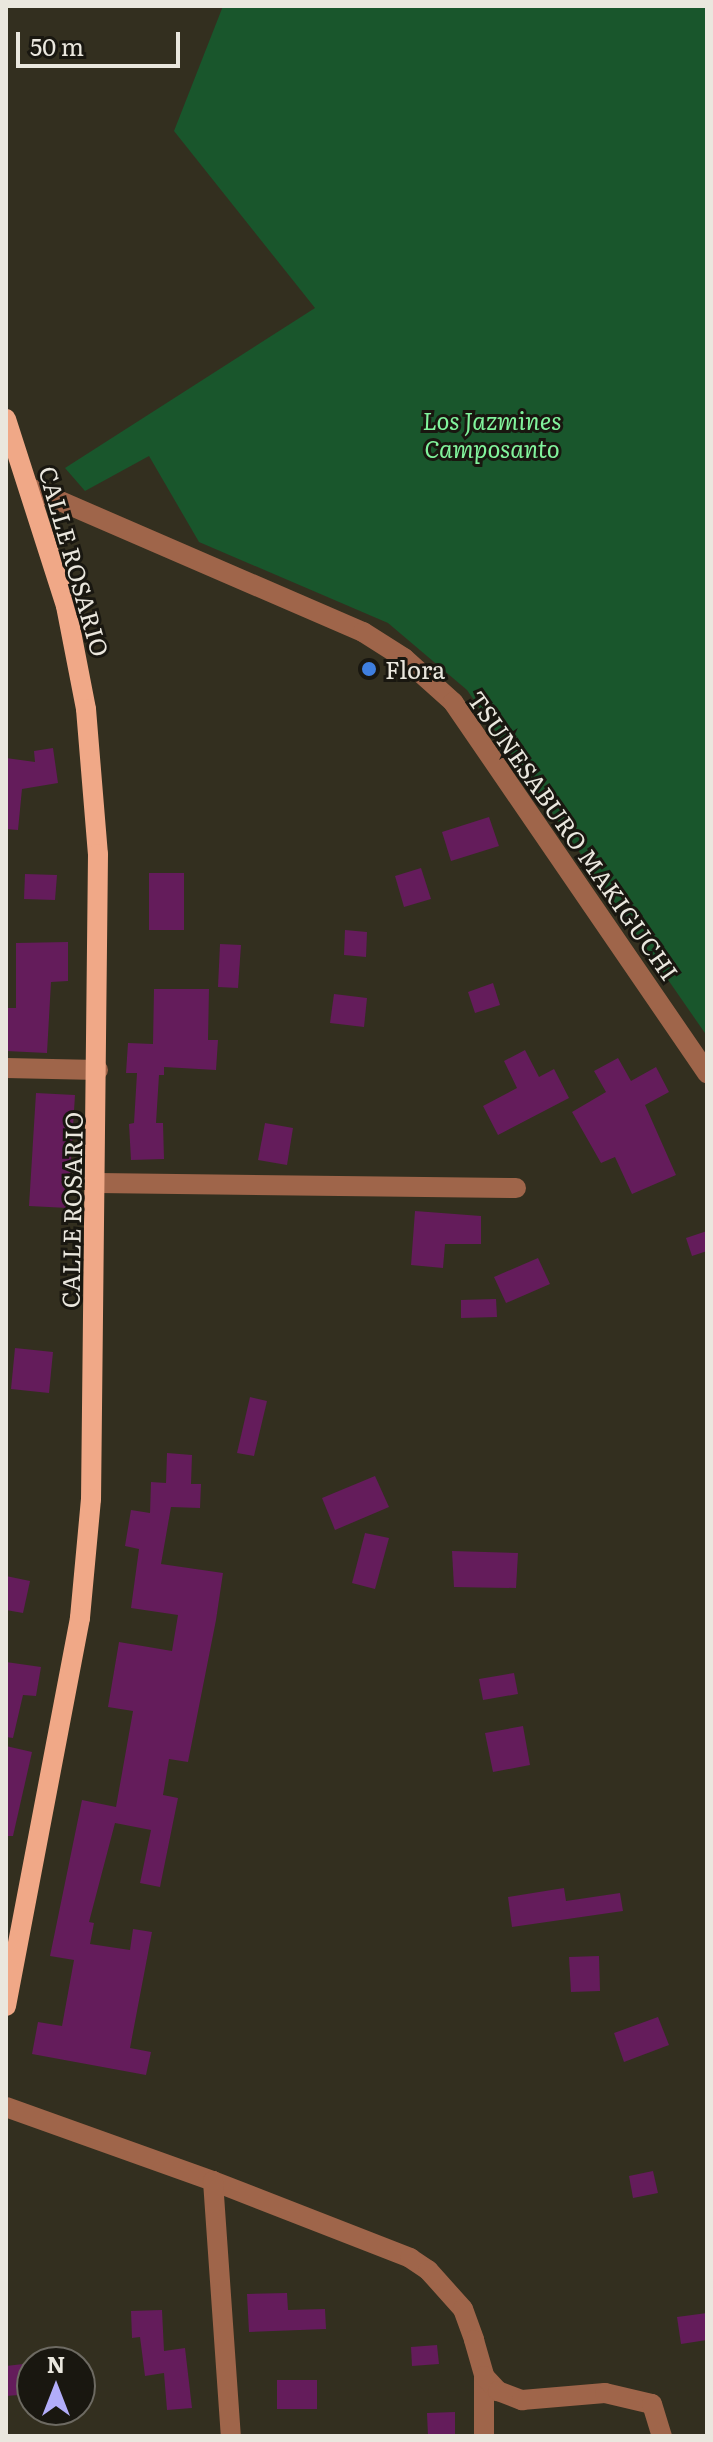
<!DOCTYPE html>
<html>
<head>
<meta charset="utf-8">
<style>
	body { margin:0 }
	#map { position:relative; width:713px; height:2442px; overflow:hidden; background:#332f1f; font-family:Literata,serif }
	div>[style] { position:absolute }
	.green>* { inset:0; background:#19562c }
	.building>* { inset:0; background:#641c5b }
	.minor>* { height:20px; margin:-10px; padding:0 10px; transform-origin:10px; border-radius:10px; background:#9f654a }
	.major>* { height:20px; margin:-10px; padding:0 10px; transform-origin:10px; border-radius:10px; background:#f0a887 }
	.dots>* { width:22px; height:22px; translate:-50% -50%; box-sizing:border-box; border:4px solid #191710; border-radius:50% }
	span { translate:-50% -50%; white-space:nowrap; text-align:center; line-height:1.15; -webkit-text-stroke:6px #191710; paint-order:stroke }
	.park-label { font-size:24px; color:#81f39c; font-style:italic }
	.street-label { font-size:24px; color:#eae7de }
	.poi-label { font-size:24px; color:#eae7de }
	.left { translate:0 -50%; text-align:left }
	.frame { position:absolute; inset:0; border:8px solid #eae7de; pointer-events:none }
	.north { position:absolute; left:16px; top:2346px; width:80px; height:80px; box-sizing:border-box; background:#191710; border:2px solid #6d6a62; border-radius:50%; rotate:0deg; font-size:22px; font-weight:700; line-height:32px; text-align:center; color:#eae7de }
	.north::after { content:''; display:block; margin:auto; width:28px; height:36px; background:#b2adf9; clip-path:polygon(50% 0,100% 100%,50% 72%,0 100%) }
	.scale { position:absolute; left:16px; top:32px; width:164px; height:36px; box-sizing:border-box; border:4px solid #eae7de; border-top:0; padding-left:10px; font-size:24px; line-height:28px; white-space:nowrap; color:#eae7de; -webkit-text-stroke:6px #191710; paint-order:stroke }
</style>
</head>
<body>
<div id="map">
	<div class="green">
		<i style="clip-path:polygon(223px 6px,707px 6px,707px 1036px,467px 690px,388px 623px,199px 542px,149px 456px,85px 491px,65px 468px,315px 308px,174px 131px)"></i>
	</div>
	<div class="building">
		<i style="clip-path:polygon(53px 748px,58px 783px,22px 789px,18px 830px,6px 829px,6px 758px,35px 762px,34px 751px)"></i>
		<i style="clip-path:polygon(489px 817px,499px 846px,451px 861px,442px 832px)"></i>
		<i style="clip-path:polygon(421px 868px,431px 899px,404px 907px,395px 876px)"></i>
		<i style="clip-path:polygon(149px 873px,184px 873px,184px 930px,149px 930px)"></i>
		<i style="clip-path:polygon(25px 874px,57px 875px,55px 900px,24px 899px)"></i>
		<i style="clip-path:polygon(345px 930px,367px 932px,366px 957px,344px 955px)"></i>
		<i style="clip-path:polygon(68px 942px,68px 981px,51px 982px,47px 1053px,6px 1051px,6px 1008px,16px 1008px,16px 943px)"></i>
		<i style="clip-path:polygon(220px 944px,241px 945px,238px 988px,218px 987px)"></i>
		<i style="clip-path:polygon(493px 983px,500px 1005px,475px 1013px,468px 992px)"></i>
		<i style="clip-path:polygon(154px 989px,209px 989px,208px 1040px,218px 1040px,216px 1070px,164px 1067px,164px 1075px,159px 1075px,156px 1123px,163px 1123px,164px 1159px,131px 1160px,129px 1124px,134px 1123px,137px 1073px,126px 1073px,128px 1043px,153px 1044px)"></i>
		<i style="clip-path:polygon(334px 994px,367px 998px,364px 1027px,330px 1023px)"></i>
		<i style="clip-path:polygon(525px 1050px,539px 1077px,554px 1069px,569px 1098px,498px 1135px,483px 1106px,517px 1088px,504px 1061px)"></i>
		<i style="clip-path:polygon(618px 1058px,631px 1081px,656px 1067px,669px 1092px,645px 1105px,676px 1175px,632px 1194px,615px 1157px,601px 1163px,572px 1112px,606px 1092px,594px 1071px)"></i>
		<i style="clip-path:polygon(36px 1093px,75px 1095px,68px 1208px,29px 1206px)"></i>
		<i style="clip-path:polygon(265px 1123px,293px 1128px,287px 1165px,258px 1160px)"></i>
		<i style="clip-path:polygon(415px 1211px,481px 1216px,481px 1244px,445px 1244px,443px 1268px,411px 1265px)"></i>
		<i style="clip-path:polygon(707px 1231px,707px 1251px,692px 1256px,686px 1238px)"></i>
		<i style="clip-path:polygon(538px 1258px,550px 1284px,506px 1303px,494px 1277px)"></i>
		<i style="clip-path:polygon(496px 1299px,497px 1317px,461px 1318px,461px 1300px)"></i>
		<i style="clip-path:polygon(15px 1348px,53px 1352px,49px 1393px,11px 1389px)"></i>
		<i style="clip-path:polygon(250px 1397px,267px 1401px,254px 1456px,237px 1453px)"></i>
		<i style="clip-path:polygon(167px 1453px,192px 1455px,191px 1484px,201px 1484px,200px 1508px,171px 1507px,161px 1564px,223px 1573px,216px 1620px,188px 1762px,169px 1759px,163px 1795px,178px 1798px,160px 1887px,140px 1883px,151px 1830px,115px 1823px,89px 1922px,94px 1923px,90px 1944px,130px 1950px,133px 1929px,152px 1932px,130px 2048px,151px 2052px,146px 2075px,32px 2054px,38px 2022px,62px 2026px,74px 1960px,50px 1956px,82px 1800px,116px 1807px,133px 1711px,108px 1707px,119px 1642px,172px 1651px,178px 1615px,131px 1608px,139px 1549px,125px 1546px,131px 1510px,150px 1513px,151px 1482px,166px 1483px)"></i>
		<i style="clip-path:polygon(375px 1476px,389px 1507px,335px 1530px,322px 1498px)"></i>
		<i style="clip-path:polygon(365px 1533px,389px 1538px,375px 1589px,352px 1583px)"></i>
		<i style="clip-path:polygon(452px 1551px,518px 1553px,516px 1588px,454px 1587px)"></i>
		<i style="clip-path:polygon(6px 1576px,30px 1581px,23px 1613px,6px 1610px)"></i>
		<i style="clip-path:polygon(6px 1662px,41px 1667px,36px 1696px,23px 1695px,13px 1738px,6px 1737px)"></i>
		<i style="clip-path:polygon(514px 1673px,518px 1694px,483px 1700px,479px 1679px)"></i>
		<i style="clip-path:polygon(523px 1726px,530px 1765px,493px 1772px,485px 1733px)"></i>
		<i style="clip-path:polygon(6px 1746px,32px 1752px,13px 1836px,6px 1836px)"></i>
		<i style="clip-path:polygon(564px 1888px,566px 1901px,620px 1893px,623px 1911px,512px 1927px,508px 1897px)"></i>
		<i style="clip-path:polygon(599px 1956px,600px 1991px,571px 1992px,569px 1957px)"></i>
		<i style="clip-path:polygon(658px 2017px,669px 2045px,624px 2062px,614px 2033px)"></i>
		<i style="clip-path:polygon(653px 2171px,658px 2193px,633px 2198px,629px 2176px)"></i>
		<i style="clip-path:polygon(287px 2293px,288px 2310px,325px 2309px,326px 2329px,249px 2332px,247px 2294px)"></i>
		<i style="clip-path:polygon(162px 2310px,164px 2351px,185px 2348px,192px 2408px,167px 2410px,164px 2373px,145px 2376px,140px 2337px,132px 2338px,131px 2311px)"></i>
		<i style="clip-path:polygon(707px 2313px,707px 2340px,681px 2344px,677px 2317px)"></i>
		<i style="clip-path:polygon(437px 2345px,439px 2364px,412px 2366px,411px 2347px)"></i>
		<i style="clip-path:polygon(32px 2363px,32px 2394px,6px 2396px,6px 2366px)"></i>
		<i style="clip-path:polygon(277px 2380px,317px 2380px,317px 2409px,277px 2409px)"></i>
		<i style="clip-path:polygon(455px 2412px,455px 2436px,428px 2436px,427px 2413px)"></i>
	</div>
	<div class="minor">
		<i style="left:30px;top:488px;width:363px;rotate:23.4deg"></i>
		<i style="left:363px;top:632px;width:49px;rotate:32.4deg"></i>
		<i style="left:404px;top:658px;width:66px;rotate:41.9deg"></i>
		<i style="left:453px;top:702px;width:450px;rotate:55.6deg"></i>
		<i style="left:6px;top:1068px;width:92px;rotate:1.2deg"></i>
		<i style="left:98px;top:1183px;width:418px;rotate:0.7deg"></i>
		<i style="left:6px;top:2107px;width:220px;rotate:19.7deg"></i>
		<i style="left:213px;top:2181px;width:212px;rotate:21.3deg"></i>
		<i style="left:410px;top:2258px;width:22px;rotate:34deg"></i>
		<i style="left:428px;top:2270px;width:52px;rotate:48.1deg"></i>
		<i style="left:463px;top:2309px;width:33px;rotate:70deg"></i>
		<i style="left:474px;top:2340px;width:37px;rotate:74deg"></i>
		<i style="left:484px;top:2376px;width:60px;rotate:90deg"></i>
		<i style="left:213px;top:2181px;width:256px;rotate:86deg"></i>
		<i style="left:484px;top:2376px;width:21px;rotate:47deg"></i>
		<i style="left:498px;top:2391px;width:26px;rotate:21deg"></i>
		<i style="left:522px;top:2400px;width:83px;rotate:-4.8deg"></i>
		<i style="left:605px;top:2393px;width:48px;rotate:13.2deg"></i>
		<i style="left:652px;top:2404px;width:34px;rotate:73deg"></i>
	</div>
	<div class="major">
		<i style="left:6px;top:419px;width:196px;rotate:72.2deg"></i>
		<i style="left:66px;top:606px;width:105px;rotate:79deg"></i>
		<i style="left:86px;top:709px;width:145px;rotate:85.3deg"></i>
		<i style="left:98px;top:854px;width:645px;rotate:90.62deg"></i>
		<i style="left:91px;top:1499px;width:120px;rotate:95.3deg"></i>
		<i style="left:80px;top:1618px;width:395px;rotate:100.8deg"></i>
	</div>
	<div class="dots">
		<i style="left:369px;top:669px;background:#3f7fe0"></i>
	</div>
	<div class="park-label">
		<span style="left:492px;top:434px">Los Jazmines<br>Camposanto</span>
	</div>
	<div class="street-label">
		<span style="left:75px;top:561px;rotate:74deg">CALLE ROSARIO</span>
		<span style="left:574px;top:835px;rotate:55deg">TSUNESABURO MAKIGUCHI</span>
		<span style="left:71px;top:1210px;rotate:-89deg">CALLE ROSARIO</span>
	</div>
	<div class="poi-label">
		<span class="left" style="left:385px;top:669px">Flora</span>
	</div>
	<div class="frame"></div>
	<div class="north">N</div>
	<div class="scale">50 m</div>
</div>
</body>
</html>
